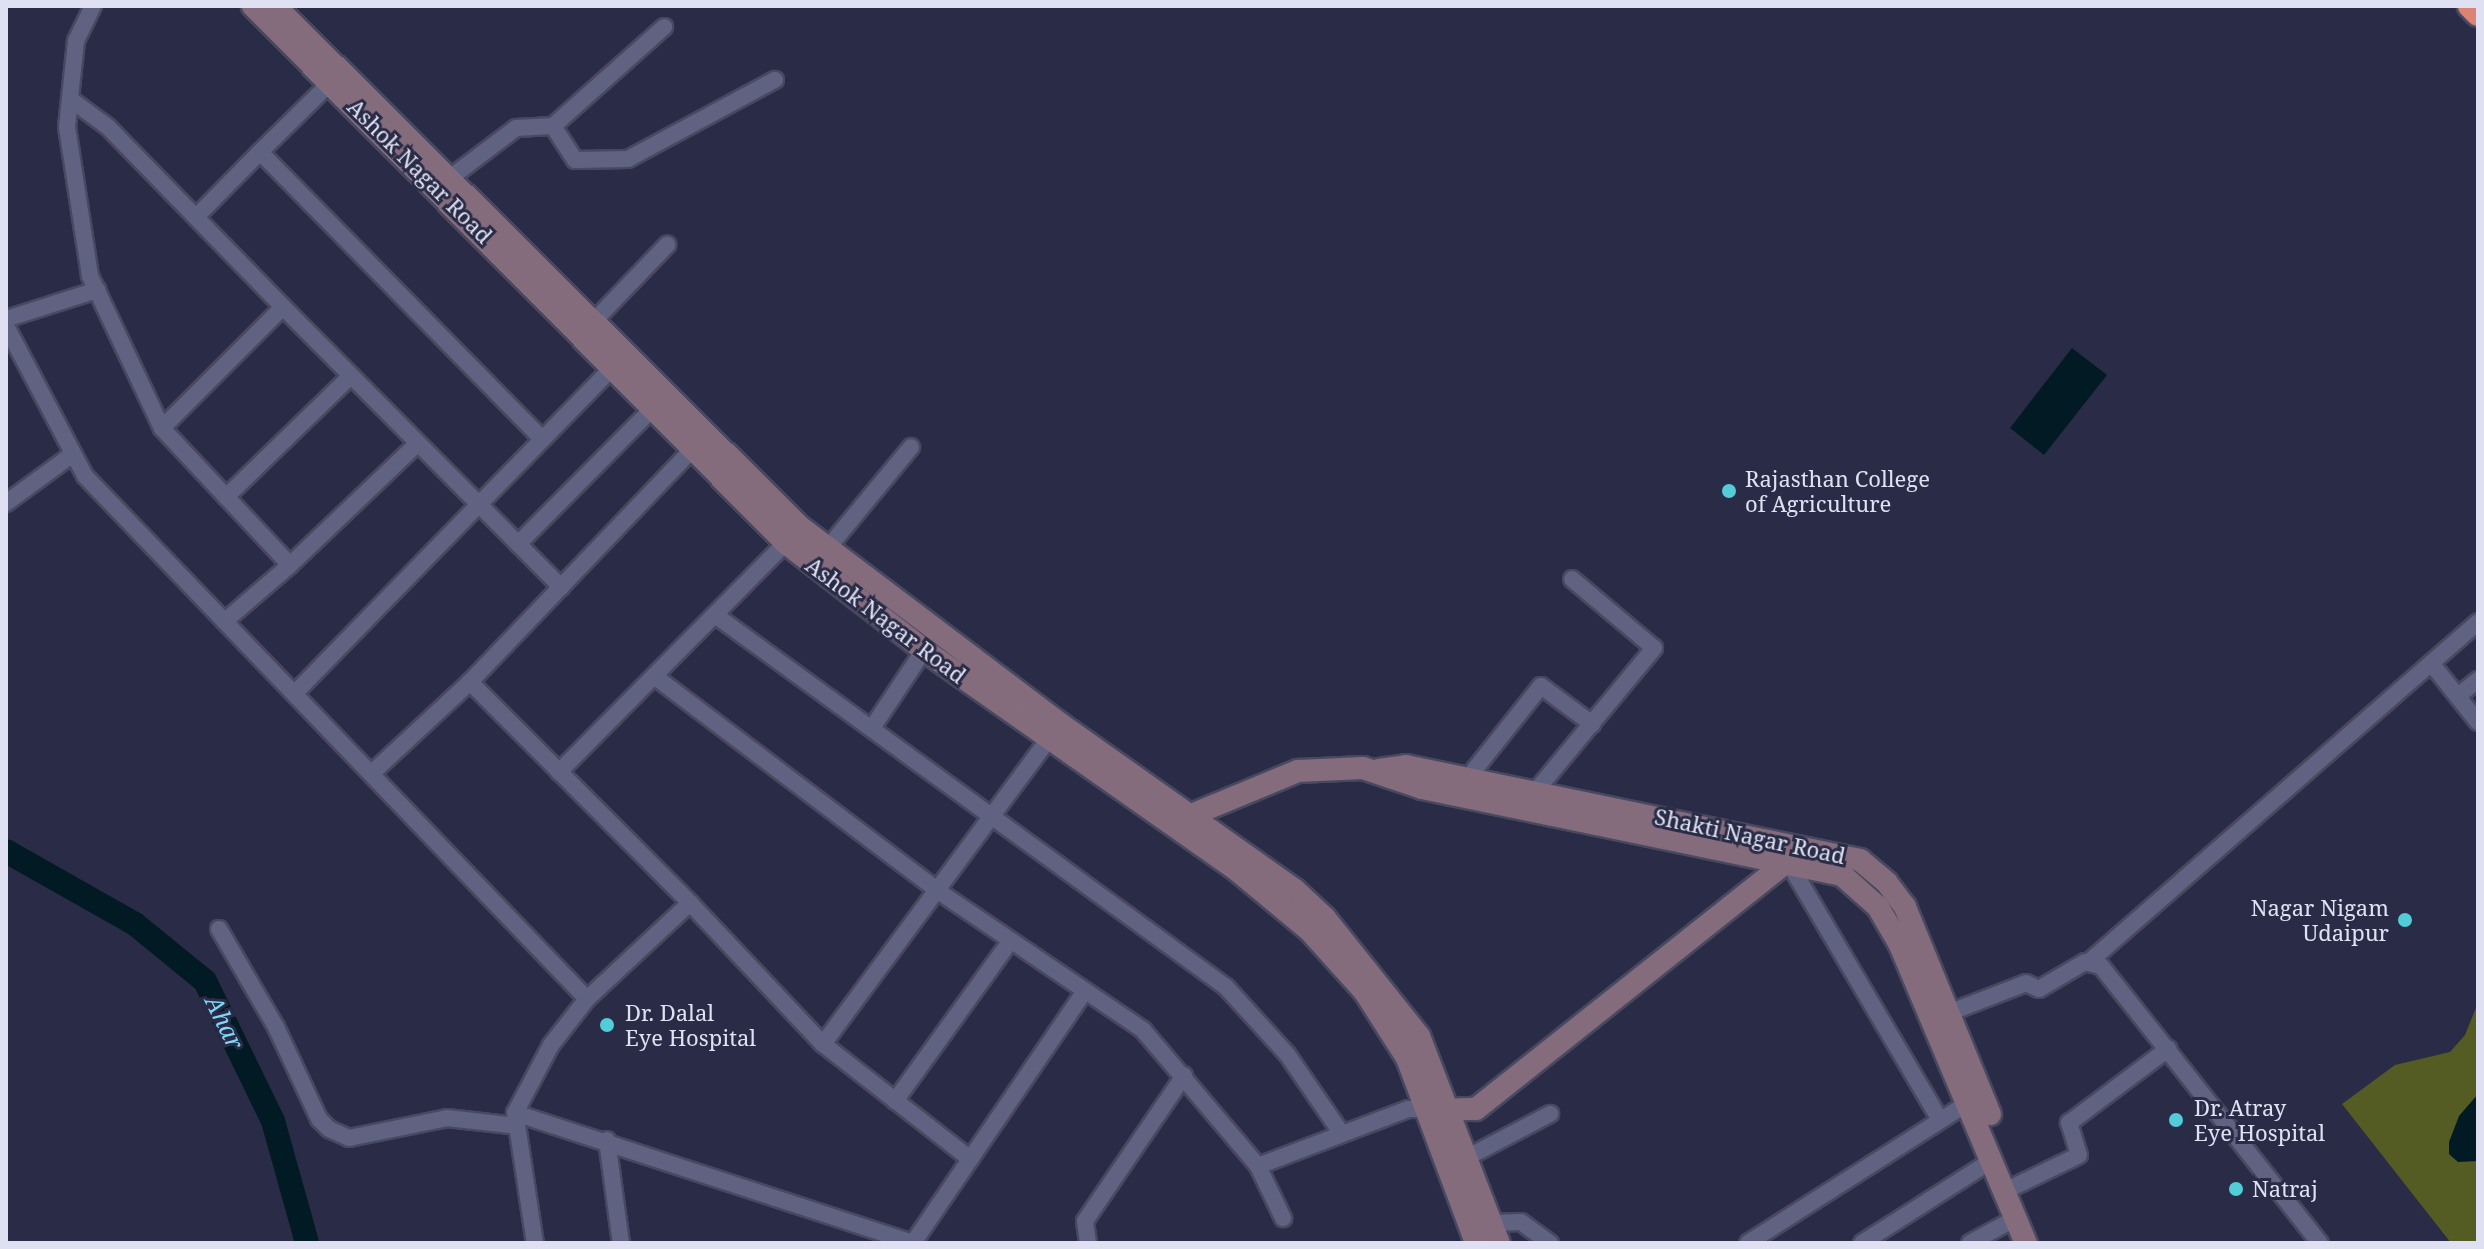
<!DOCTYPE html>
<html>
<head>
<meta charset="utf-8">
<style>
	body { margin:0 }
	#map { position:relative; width:2484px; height:1249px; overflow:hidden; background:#2a2c47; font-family:"Noto Serif",serif }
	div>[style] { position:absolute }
	.green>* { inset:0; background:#545c24 }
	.water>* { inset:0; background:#021a23 }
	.river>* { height:24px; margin:-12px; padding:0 12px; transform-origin:12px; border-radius:12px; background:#021a23 }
	.roads { filter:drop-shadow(2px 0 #484960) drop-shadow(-2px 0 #484960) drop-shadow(0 2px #484960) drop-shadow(0 -2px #484960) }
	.street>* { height:16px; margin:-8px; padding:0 8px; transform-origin:8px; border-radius:8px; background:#606281 }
	.secondary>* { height:22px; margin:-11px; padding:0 11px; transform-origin:11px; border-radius:11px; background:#856c7d }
	.highway>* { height:24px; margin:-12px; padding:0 12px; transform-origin:12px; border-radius:12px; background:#db8473 }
	.dots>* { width:22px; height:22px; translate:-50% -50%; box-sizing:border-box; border:4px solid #2a2c47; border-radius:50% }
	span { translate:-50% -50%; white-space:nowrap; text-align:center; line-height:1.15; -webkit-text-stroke:6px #2a2c47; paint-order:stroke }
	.street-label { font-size:22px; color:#dfe1f3 }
	.poi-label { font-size:22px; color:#dfe1f3 }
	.left { translate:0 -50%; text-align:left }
	.right { translate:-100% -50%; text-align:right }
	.water-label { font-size:24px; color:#7fd6f7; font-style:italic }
	.frame { position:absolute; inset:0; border:8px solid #dfe1f3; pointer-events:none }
</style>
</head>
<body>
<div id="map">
	<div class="green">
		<i style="clip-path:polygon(2478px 1003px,2478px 1243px,2451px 1243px,2342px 1104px,2395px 1065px,2450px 1052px,2465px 1035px)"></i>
	</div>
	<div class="water">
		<i style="clip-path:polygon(2072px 348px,2107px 375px,2044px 455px,2010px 428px)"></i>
		<i style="clip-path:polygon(2478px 1094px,2478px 1161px,2458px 1162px,2449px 1154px,2449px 1142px,2459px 1116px)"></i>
	</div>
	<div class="river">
		<i style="left:6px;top:851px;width:148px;rotate:29.5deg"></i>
		<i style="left:135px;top:924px;width:90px;rotate:39.2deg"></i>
		<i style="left:205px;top:981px;width:156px;rotate:64.1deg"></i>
		<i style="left:273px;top:1121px;width:127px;rotate:74.4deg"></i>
	</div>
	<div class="roads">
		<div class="street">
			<i style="left:93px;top:6px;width:39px;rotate:116deg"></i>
			<i style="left:76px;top:41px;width:86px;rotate:96deg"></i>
			<i style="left:67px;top:127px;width:151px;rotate:81.2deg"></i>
			<i style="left:90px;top:276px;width:168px;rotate:64.7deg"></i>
			<i style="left:331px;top:82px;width:100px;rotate:135.4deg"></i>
			<i style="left:260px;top:152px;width:402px;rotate:45.5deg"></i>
			<i style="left:70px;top:99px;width:47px;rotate:36.4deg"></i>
			<i style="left:108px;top:127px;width:251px;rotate:45.8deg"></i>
			<i style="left:553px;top:126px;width:40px;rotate:57.1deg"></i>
			<i style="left:575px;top:160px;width:53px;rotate:-1.1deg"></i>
			<i style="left:628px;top:159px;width:167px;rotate:-28.3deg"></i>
			<i style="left:450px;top:178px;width:83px;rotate:-37.1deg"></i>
			<i style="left:516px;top:128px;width:37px;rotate:-3deg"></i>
			<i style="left:553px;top:126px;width:149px;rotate:-41.7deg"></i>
			<i style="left:196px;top:217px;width:91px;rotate:-45.4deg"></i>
			<i style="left:6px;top:319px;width:96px;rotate:-17.7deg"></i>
			<i style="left:596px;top:319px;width:103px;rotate:-46.2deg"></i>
			<i style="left:6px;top:326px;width:170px;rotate:62.2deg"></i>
			<i style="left:85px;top:476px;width:725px;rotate:46.17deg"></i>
			<i style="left:417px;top:444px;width:175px;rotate:136.4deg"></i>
			<i style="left:290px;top:565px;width:187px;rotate:-133.1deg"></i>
			<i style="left:162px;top:428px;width:171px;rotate:-45deg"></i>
			<i style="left:283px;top:307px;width:395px;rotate:45.2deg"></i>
			<i style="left:226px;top:497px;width:173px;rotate:-44.1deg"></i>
			<i style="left:6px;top:503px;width:83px;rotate:-36.2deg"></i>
			<i style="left:518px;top:544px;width:199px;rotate:-45.2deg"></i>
			<i style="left:827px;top:549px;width:132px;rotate:-50.5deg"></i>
			<i style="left:715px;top:615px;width:632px;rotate:36.05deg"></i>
			<i style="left:1226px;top:987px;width:91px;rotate:47.7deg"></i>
			<i style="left:1287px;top:1054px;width:97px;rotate:55.5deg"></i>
			<i style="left:225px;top:621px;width:86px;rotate:-40.7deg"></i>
			<i style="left:2431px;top:663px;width:75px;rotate:51.5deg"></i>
			<i style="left:654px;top:676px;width:356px;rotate:37.1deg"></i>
			<i style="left:938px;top:891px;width:248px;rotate:34.1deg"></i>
			<i style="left:1143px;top:1030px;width:178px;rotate:49.8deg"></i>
			<i style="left:1258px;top:1166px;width:160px;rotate:-20.8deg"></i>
			<i style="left:1408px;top:1109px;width:20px"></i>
			<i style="left:470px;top:682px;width:312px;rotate:45.1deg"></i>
			<i style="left:295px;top:693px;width:457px;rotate:-45.7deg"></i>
			<i style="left:2458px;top:696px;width:26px;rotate:-39deg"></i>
			<i style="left:872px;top:728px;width:94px;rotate:-56.3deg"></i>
			<i style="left:559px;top:772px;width:322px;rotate:-45.3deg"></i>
			<i style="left:372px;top:773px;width:134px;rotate:-42.9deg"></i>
			<i style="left:470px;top:682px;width:323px;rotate:-46.3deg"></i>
			<i style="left:1469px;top:787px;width:19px;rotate:-72deg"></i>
			<i style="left:1475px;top:769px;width:106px;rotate:-51.5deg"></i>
			<i style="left:1541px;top:686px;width:64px;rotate:36.7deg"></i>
			<i style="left:1535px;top:792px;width:187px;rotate:-50.4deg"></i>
			<i style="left:1654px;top:648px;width:107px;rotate:-139.9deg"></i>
			<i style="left:1787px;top:860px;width:302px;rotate:59.5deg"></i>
			<i style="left:219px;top:929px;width:113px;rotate:59.8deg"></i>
			<i style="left:276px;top:1027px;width:102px;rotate:64.9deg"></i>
			<i style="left:319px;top:1119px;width:14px;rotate:45deg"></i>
			<i style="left:329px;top:1129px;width:22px;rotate:24deg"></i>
			<i style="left:349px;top:1138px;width:100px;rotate:-11.5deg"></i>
			<i style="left:447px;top:1118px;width:70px;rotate:6.5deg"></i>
			<i style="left:2090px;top:961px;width:515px;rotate:-41.14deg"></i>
			<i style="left:1951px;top:1012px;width:80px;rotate:-21.1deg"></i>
			<i style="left:2026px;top:983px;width:14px;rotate:25deg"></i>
			<i style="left:2039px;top:989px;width:53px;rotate:-30.4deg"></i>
			<i style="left:2085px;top:962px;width:16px;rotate:14deg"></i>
			<i style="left:2101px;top:966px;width:353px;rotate:51.7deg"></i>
			<i style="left:823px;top:1044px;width:187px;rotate:38deg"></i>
			<i style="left:895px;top:1101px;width:198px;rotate:-54.2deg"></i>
			<i style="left:516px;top:1118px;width:126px;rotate:81.4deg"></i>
			<i style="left:607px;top:1140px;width:104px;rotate:82.3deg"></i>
			<i style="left:1468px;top:1157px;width:93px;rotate:-27.7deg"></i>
			<i style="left:1258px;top:1166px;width:58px;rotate:64.3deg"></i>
			<i style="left:2005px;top:1191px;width:82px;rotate:-25.9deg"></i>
			<i style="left:2079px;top:1155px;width:34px;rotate:-107deg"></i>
			<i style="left:2069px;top:1123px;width:124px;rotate:-36.8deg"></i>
			<i style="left:1492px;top:1223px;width:29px;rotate:-2deg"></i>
			<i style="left:1521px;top:1222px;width:36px;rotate:36deg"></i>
			<i style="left:913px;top:1243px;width:419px;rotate:-161.9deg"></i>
			<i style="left:515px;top:1113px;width:77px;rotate:-62.1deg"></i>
			<i style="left:551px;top:1045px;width:58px;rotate:-52deg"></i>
			<i style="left:587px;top:999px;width:141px;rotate:-43deg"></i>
			<i style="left:690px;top:903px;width:194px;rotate:46.7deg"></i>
			<i style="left:823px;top:1044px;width:378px;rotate:-53.5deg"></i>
			<i style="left:913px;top:1243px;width:305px;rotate:-55.7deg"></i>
			<i style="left:1088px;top:1243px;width:22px;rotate:-98deg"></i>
			<i style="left:1085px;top:1221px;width:176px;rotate:-55.7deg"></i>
			<i style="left:1748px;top:1243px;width:262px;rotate:-32.5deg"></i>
			<i style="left:1862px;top:1243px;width:156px;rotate:-32.5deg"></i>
			<i style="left:1970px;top:1243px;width:52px;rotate:-28.5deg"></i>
		</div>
		<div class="secondary">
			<i style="left:253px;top:6px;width:757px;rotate:45.21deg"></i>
			<i style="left:786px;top:543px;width:175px;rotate:37.8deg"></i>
			<i style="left:924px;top:650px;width:384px;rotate:35.1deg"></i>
			<i style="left:1238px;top:871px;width:94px;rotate:39.8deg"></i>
			<i style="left:1310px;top:931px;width:82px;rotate:48deg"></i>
			<i style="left:1365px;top:992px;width:78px;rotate:57.5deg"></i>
			<i style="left:1407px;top:1058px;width:197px;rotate:69.5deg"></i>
			<i style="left:275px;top:6px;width:740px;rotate:44.78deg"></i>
			<i style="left:800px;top:527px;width:325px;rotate:37.1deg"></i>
			<i style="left:1059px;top:723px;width:289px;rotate:35.3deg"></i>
			<i style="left:1295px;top:890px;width:41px;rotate:43deg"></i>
			<i style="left:1325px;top:918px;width:151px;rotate:51.5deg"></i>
			<i style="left:1419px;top:1036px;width:222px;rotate:68.9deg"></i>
			<i style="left:1379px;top:770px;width:27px;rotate:-8deg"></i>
			<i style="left:1406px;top:766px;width:464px;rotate:11.7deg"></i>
			<i style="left:1860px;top:860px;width:35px;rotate:40deg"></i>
			<i style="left:1887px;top:883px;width:30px;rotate:53deg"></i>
			<i style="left:1905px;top:907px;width:224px;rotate:67.7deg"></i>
			<i style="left:1182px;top:819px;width:126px;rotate:-22.5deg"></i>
			<i style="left:1298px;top:771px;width:65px;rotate:-2.6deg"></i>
			<i style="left:1363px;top:768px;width:62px;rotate:18.7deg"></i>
			<i style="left:1422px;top:788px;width:429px;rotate:11.7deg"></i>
			<i style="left:1842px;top:875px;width:48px;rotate:41.6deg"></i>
			<i style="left:1878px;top:907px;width:44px;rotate:59.9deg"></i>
			<i style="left:1900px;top:945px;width:324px;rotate:67.1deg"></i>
			<i style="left:1441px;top:1110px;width:35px;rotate:-2deg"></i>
			<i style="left:1476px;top:1109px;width:397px;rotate:-38.5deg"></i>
		</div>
		<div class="highway">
			<i style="left:2470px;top:6px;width:11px;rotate:45deg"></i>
		</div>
	</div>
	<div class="dots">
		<i style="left:1729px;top:491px;background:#52ccd6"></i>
		<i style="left:2405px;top:920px;background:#52ccd6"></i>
		<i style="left:607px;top:1025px;background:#52ccd6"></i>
		<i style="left:2176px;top:1120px;background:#52ccd6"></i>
		<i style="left:2236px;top:1189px;background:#52ccd6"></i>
	</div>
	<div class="street-label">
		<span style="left:420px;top:171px;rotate:45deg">Ashok Nagar Road</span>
		<span style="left:886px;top:620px;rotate:37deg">Ashok Nagar Road</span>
		<span style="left:1750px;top:836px;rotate:12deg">Shakti Nagar Road</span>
	</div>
	<div class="poi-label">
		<span class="left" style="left:1745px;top:491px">Rajasthan College<br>of Agriculture</span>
		<span class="right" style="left:2389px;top:920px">Nagar Nigam<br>Udaipur</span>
		<span class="left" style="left:625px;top:1025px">Dr. Dalal<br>Eye Hospital</span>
		<span class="left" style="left:2194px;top:1120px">Dr. Atray<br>Eye Hospital</span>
		<span class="left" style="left:2252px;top:1189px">Natraj</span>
	</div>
	<div class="water-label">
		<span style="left:225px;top:1022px;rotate:64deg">Ahar</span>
	</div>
	<div class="frame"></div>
</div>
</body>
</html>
